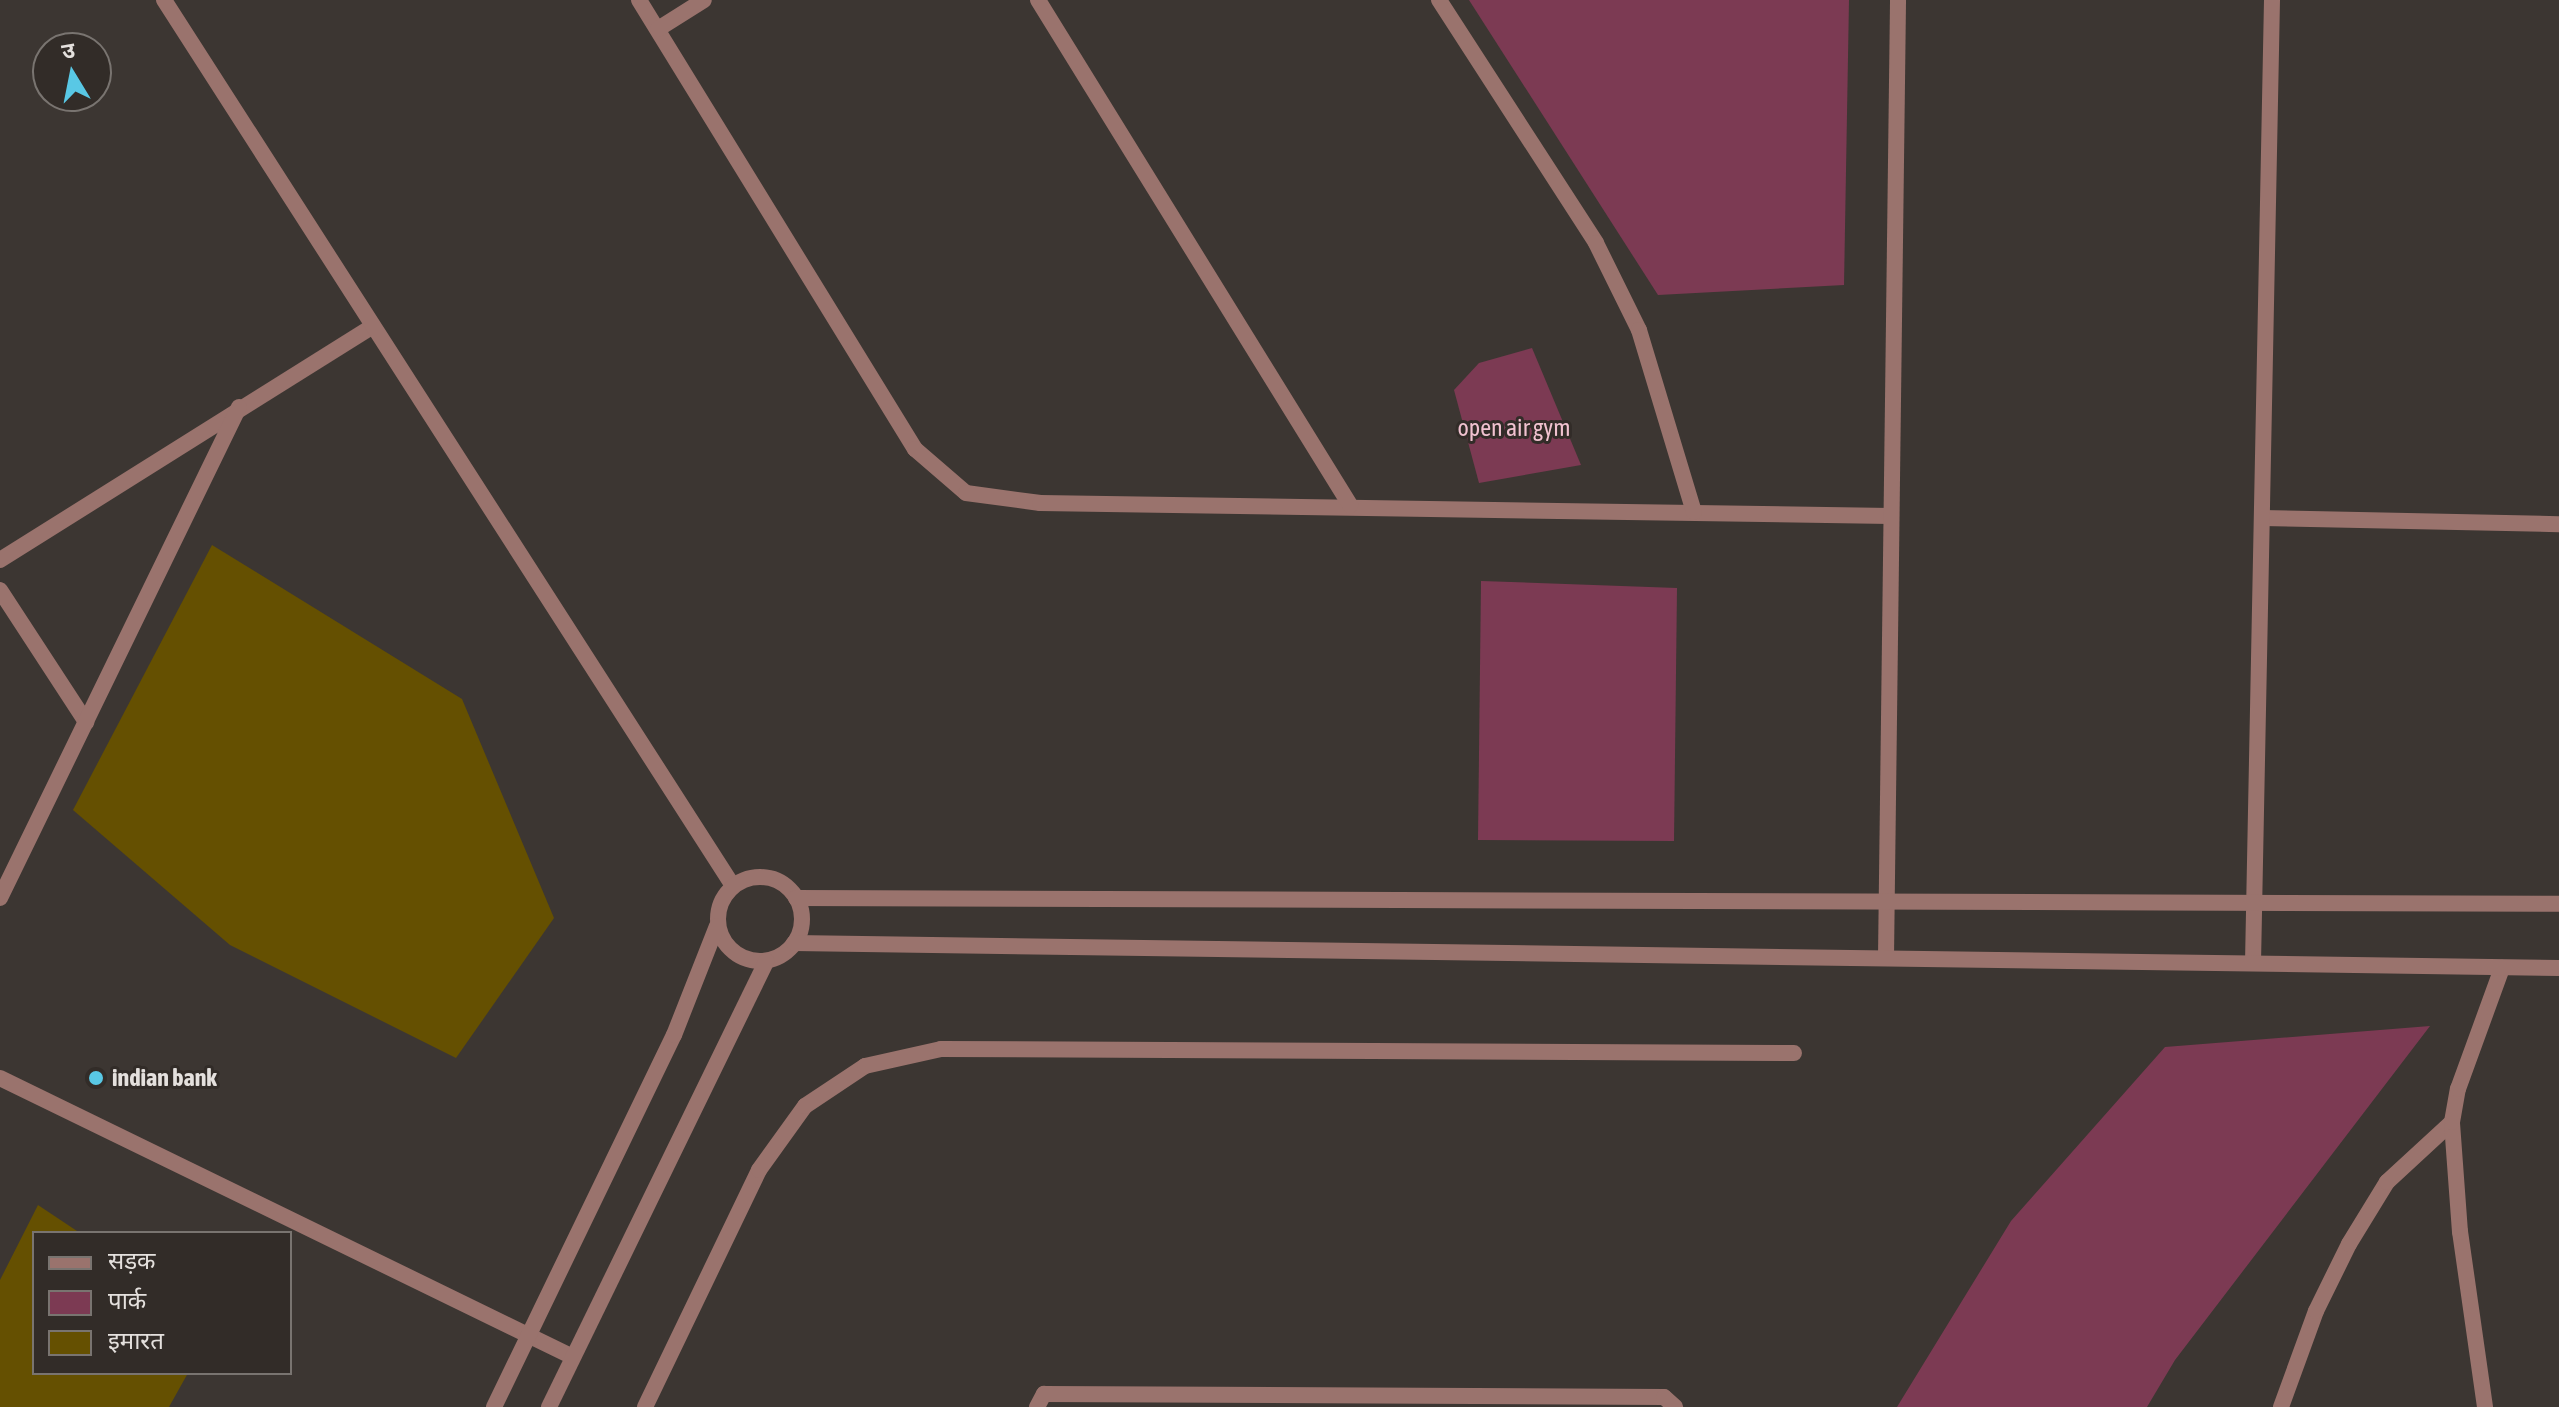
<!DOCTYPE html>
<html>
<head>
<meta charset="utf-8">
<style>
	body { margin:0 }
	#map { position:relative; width:2559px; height:1407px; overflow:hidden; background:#3c3632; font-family:"Asap Condensed","Noto Sans Devanagari",sans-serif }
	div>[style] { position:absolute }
	.green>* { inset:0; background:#7c3a53 }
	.building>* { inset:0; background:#655001 }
	.service>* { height:16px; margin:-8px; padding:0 8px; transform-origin:8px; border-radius:8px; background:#9a736d }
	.minor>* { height:16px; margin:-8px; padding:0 8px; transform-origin:8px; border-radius:8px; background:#9a736d }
	.tertiary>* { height:16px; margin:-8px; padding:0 8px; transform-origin:8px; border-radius:8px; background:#9a736d }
	.tertiary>.ring { margin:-8px; padding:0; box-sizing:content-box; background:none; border:16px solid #9a736d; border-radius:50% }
	.dots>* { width:22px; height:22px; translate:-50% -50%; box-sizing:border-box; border:4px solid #322c28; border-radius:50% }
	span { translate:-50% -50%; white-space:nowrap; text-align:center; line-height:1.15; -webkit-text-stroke:6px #322c28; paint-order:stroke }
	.park-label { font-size:24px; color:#f1c2d0 }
	.poi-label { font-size:24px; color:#e4e0dd; font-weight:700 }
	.left { translate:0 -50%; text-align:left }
	.legend { position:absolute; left:32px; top:1231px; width:260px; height:144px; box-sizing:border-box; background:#322c28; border:2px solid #797470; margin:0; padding:10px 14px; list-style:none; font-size:24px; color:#e4e0dd }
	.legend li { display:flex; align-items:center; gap:16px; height:40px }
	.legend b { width:40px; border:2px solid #797470 }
	.north { position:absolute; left:32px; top:32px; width:80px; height:80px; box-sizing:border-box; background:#322c28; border:2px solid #797470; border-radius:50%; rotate:350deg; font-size:22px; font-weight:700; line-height:32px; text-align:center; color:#e4e0dd }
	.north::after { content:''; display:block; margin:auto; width:28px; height:36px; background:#59c8e5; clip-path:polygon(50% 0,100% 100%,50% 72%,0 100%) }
</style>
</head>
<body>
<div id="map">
	<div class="green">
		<i style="clip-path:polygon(1469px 0,1849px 0,1844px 285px,1658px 295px)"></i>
		<i style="clip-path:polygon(1532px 348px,1581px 465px,1479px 483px,1454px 390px,1479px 363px)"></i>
		<i style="clip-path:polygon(1481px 581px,1677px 588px,1674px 841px,1478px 840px)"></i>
		<i style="clip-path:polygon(2430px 1026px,2175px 1360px,2147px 1407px,1897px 1407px,2011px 1221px,2165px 1047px)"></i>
	</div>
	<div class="building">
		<i style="clip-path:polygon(212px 545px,462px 699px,554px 918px,456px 1058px,230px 945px,73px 810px)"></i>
		<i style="clip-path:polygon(38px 1205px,80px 1233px,34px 1233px,34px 1373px,188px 1373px,169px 1407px,0 1407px,0 1280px)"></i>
	</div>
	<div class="service">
		<i style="left:0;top:1078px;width:637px;rotate:25.96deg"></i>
	</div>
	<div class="minor">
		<i style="left:639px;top:0;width:527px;rotate:58.42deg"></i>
		<i style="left:915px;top:449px;width:67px;rotate:40.8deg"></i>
		<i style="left:966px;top:493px;width:75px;rotate:7.7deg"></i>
		<i style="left:1040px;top:503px;width:851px;rotate:0.88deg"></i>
		<i style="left:1038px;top:0;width:594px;rotate:58.29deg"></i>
		<i style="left:1439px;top:0;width:289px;rotate:57.1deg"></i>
		<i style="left:1596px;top:243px;width:97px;rotate:63.7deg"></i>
		<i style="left:1639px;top:330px;width:190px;rotate:73.2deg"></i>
		<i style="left:658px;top:29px;width:54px;rotate:-32.2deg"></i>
		<i style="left:2262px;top:518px;width:297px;rotate:1.2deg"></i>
		<i style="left:0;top:560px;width:440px;rotate:-32.1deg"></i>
		<i style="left:0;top:590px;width:158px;rotate:56.9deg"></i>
		<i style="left:0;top:898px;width:546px;rotate:-64.04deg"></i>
		<i style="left:1886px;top:957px;width:957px;rotate:-89.28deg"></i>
		<i style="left:2253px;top:963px;width:963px;rotate:-88.87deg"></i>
		<i style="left:645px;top:1407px;width:263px;rotate:-64.3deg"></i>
		<i style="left:759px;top:1170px;width:79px;rotate:-54.3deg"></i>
		<i style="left:805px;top:1106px;width:72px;rotate:-33.7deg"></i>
		<i style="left:865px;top:1066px;width:78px;rotate:-12.6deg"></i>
		<i style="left:941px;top:1049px;width:853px;rotate:0.27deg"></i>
		<i style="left:1037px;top:1407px;width:15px;rotate:-62deg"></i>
		<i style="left:1044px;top:1394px;width:620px;rotate:0.28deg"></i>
		<i style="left:1664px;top:1397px;width:15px;rotate:42deg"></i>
		<i style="left:2281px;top:1407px;width:102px;rotate:-70deg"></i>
		<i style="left:2316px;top:1311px;width:75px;rotate:-63.8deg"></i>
		<i style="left:2349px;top:1244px;width:73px;rotate:-58.5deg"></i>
		<i style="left:2387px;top:1182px;width:88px;rotate:-42.7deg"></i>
		<i style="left:2485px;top:1407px;width:177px;rotate:-98.1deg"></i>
		<i style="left:2460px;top:1232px;width:110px;rotate:-94.2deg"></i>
		<i style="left:2452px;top:1122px;width:34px;rotate:-80deg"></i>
		<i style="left:2458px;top:1089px;width:129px;rotate:-70deg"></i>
	</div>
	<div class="tertiary">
		<i style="left:164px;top:0;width:1053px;rotate:57.29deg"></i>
		<i class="ring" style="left:718px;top:877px;width:68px;height:68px"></i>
		<i style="left:796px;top:898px;width:1763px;rotate:0.19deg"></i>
		<i style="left:794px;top:943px;width:1765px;rotate:0.81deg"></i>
		<i style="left:494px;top:1407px;width:413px;rotate:-64.2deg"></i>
		<i style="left:674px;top:1035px;width:117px;rotate:-68.5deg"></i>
		<i style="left:549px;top:1407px;width:496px;rotate:-64deg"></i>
	</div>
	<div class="dots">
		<i style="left:96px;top:1078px;background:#59c8e5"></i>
	</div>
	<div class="park-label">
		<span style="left:1514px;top:428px">open air gym</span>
	</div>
	<div class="poi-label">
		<span class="left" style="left:112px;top:1078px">indian bank</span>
	</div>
	<ul class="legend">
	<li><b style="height:10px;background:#9a736d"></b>सड़क</li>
	<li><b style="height:22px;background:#7c3a53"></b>पार्क</li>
	<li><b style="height:22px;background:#655001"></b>इमारत</li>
	</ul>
	<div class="north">उ</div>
</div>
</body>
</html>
